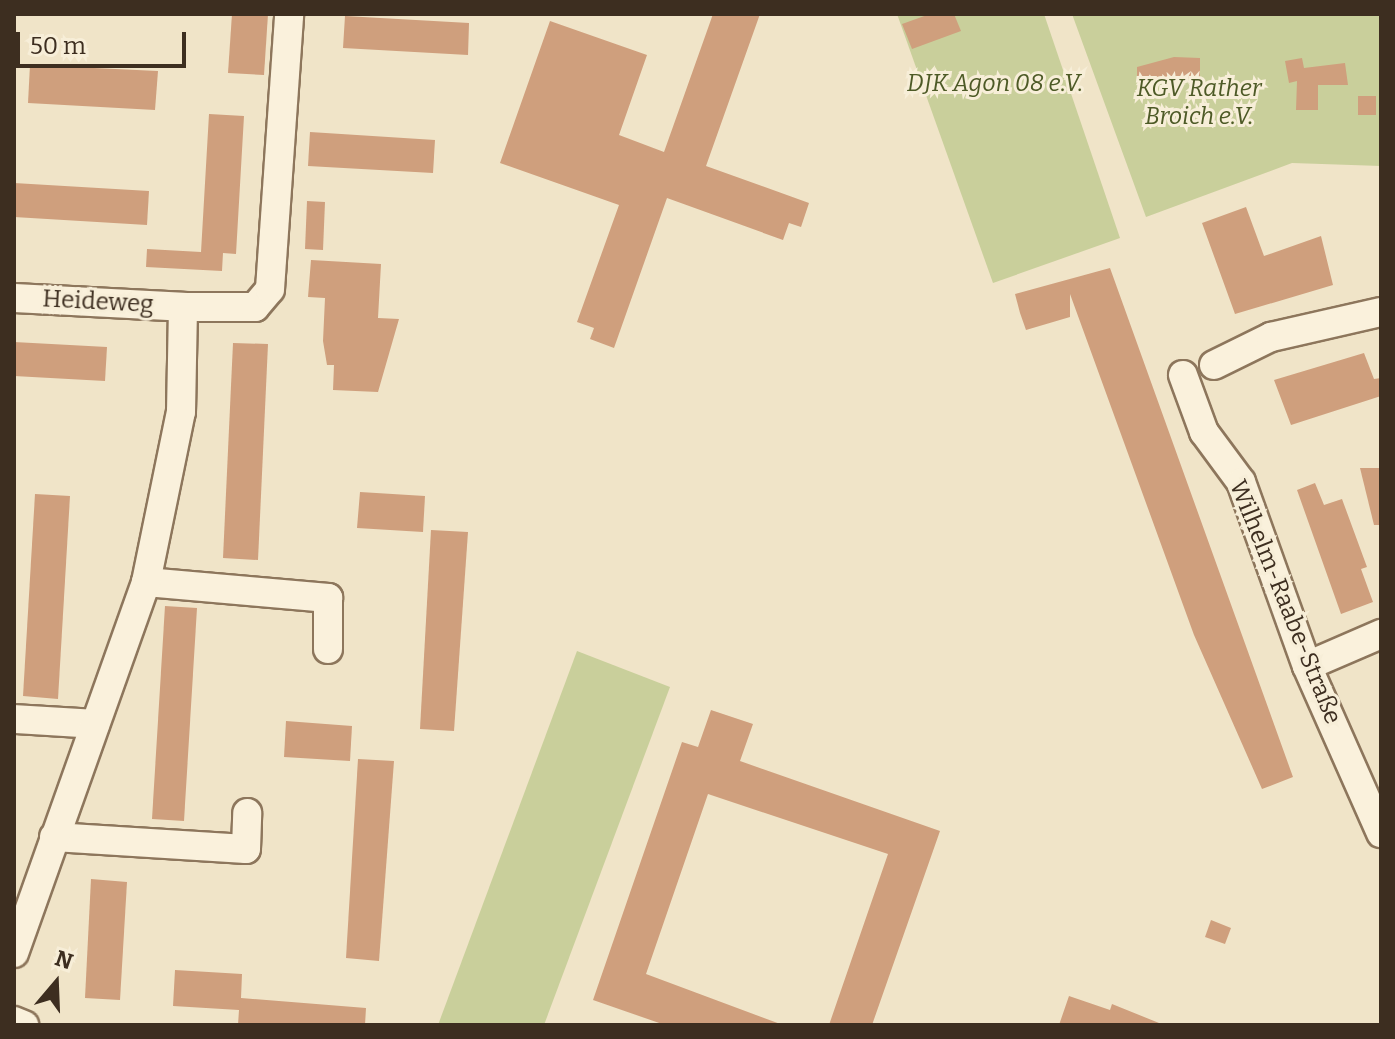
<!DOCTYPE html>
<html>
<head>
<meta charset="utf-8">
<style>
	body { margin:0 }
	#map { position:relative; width:1395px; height:1039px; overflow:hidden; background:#f0e4c8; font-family:Bitter,serif }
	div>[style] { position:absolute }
	.green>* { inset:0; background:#c9cf9b }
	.building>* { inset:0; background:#cf9f7d }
	.roads { filter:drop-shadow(2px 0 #8d765c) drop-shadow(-2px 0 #8d765c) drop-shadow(0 2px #8d765c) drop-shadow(0 -2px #8d765c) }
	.minor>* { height:28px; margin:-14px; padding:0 14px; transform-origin:14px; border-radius:14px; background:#faf1dc }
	span { translate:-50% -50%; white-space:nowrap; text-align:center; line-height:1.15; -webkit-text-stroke:6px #f7eed8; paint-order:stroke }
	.park-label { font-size:24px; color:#4d5a26; font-style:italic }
	.street-label { font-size:24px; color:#3d2e20 }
	.frame { position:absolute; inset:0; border:16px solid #3d2e20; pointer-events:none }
	.north { position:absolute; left:16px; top:943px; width:80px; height:80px; -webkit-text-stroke:6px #f7eed8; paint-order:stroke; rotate:19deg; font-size:22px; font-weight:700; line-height:32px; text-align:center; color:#3d2e20 }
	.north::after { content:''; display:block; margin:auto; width:28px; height:36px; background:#3d2e20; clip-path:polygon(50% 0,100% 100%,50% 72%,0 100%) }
	.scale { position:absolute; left:16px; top:32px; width:170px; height:36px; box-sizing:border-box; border:4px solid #3d2e20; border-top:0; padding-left:10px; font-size:24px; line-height:28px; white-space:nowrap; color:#3d2e20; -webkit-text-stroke:6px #f7eed8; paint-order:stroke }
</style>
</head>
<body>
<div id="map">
	<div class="green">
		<i style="clip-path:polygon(897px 14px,1044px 14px,1120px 238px,993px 283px)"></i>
		<i style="clip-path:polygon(1072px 14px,1381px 14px,1381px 166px,1292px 163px,1146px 217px)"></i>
		<i style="clip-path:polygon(577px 651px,670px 687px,544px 1025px,438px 1025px)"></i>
	</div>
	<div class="building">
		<i style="clip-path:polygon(232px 14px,268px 14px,264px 75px,228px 73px)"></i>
		<i style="clip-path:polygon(713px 14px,760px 14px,706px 166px,809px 203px,801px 227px,789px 223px,783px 240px,667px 198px,614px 348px,590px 339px,594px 328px,577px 322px,619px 205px,500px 163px,550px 21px,647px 55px,619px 135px,664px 152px)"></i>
		<i style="clip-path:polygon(930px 14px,954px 14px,961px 31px,912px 49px,902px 24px)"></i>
		<i style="clip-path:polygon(345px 16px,469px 23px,468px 55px,343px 48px)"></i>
		<i style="clip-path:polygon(1174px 57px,1200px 58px,1200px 79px,1137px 76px,1137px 67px)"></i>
		<i style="clip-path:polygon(1302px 58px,1304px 68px,1345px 63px,1348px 85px,1318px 85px,1318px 110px,1296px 110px,1297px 81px,1289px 83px,1285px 61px)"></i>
		<i style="clip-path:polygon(30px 65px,158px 71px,155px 110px,28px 103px)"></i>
		<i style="clip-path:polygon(1358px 96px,1376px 96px,1376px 115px,1358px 115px)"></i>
		<i style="clip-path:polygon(209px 114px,244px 116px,236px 254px,223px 253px,222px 271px,146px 267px,147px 249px,201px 252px)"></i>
		<i style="clip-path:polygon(310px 132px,435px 140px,433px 173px,308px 166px)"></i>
		<i style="clip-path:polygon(14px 183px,149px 191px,147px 225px,14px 217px)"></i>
		<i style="clip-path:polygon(307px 201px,325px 202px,323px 250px,305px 249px)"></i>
		<i style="clip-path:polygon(1246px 207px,1264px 256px,1321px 236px,1333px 285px,1235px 314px,1202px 223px)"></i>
		<i style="clip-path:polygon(311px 260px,381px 264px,378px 318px,399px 319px,378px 392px,333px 390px,334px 365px,327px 365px,323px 341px,325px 298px,308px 297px)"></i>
		<i style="clip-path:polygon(1110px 268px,1293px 777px,1262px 789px,1194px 635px,1070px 294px,1070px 317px,1026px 330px,1020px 313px,1015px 294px)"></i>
		<i style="clip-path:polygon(14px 342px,107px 347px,105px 381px,14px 376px)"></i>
		<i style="clip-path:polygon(233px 343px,268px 344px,258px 560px,223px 558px)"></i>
		<i style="clip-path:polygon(1364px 353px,1374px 379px,1381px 378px,1381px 396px,1291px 425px,1274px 380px)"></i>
		<i style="clip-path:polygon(1360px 468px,1381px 468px,1381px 525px,1374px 525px)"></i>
		<i style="clip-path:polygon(1315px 483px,1324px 505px,1342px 499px,1367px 567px,1361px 569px,1373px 602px,1341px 614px,1297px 490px)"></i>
		<i style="clip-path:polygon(360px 492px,425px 496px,423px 532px,357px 528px)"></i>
		<i style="clip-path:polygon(35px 494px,70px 496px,58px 699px,23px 696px)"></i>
		<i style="clip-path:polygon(431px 530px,468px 532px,454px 731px,420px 729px)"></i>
		<i style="clip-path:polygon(165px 606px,197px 608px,184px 821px,152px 819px)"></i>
		<i style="clip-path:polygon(711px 710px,753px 724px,740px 761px,940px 831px,872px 1025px,829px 1025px,888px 854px,708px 794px,646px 974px,783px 1025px,665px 1025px,593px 1000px,682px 742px,698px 747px)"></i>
		<i style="clip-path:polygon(286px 721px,352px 726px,350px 761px,284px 757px)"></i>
		<i style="clip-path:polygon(358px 759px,394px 761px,379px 961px,346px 958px)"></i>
		<i style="clip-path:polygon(91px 879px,127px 882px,120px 1000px,85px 998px)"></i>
		<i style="clip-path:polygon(1211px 920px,1231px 928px,1225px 944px,1205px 937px)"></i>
		<i style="clip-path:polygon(175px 970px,242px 974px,241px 998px,366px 1008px,365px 1025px,238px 1025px,239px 1010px,173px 1006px)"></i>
		<i style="clip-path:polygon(1069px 996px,1110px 1010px,1112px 1004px,1164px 1025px,1059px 1025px)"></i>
	</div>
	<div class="roads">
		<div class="minor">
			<i style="left:14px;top:298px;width:169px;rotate:3deg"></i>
			<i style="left:1214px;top:365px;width:64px;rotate:-26.2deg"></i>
			<i style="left:1271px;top:337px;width:113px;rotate:-12.8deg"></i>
			<i style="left:1183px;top:375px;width:61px;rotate:69.8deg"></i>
			<i style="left:1204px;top:432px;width:62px;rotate:53.5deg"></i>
			<i style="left:1241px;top:482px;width:195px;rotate:70.3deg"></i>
			<i style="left:1307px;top:666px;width:183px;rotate:66.1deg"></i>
			<i style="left:146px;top:582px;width:183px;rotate:5deg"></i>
			<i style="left:328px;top:598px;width:51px;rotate:90deg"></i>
			<i style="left:1307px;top:666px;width:81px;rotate:-23.4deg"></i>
			<i style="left:14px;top:719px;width:81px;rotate:3.5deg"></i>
			<i style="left:54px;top:837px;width:192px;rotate:3.6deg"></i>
			<i style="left:246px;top:849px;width:36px;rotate:-88deg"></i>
			<i style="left:14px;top:953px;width:394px;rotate:-70.4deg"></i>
			<i style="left:146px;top:582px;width:174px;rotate:-78.4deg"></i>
			<i style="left:181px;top:412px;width:105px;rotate:-88.9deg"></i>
			<i style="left:183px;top:307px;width:72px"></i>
			<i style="left:255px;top:307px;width:23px;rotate:-50deg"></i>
			<i style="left:270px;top:289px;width:276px;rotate:-86deg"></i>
			<i style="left:14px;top:1021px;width:11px;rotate:22deg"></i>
		</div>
	</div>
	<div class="park-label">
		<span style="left:995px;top:84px">DJK Agon 08 e.V.</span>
		<span style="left:1199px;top:103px">KGV Rather<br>Broich e.V.</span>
	</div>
	<div class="street-label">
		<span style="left:98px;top:302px;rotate:3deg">Heideweg</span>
		<span style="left:1285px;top:602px;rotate:68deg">Wilhelm-Raabe-Straße</span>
	</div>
	<div class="frame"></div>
	<div class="north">N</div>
	<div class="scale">50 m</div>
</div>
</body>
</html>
